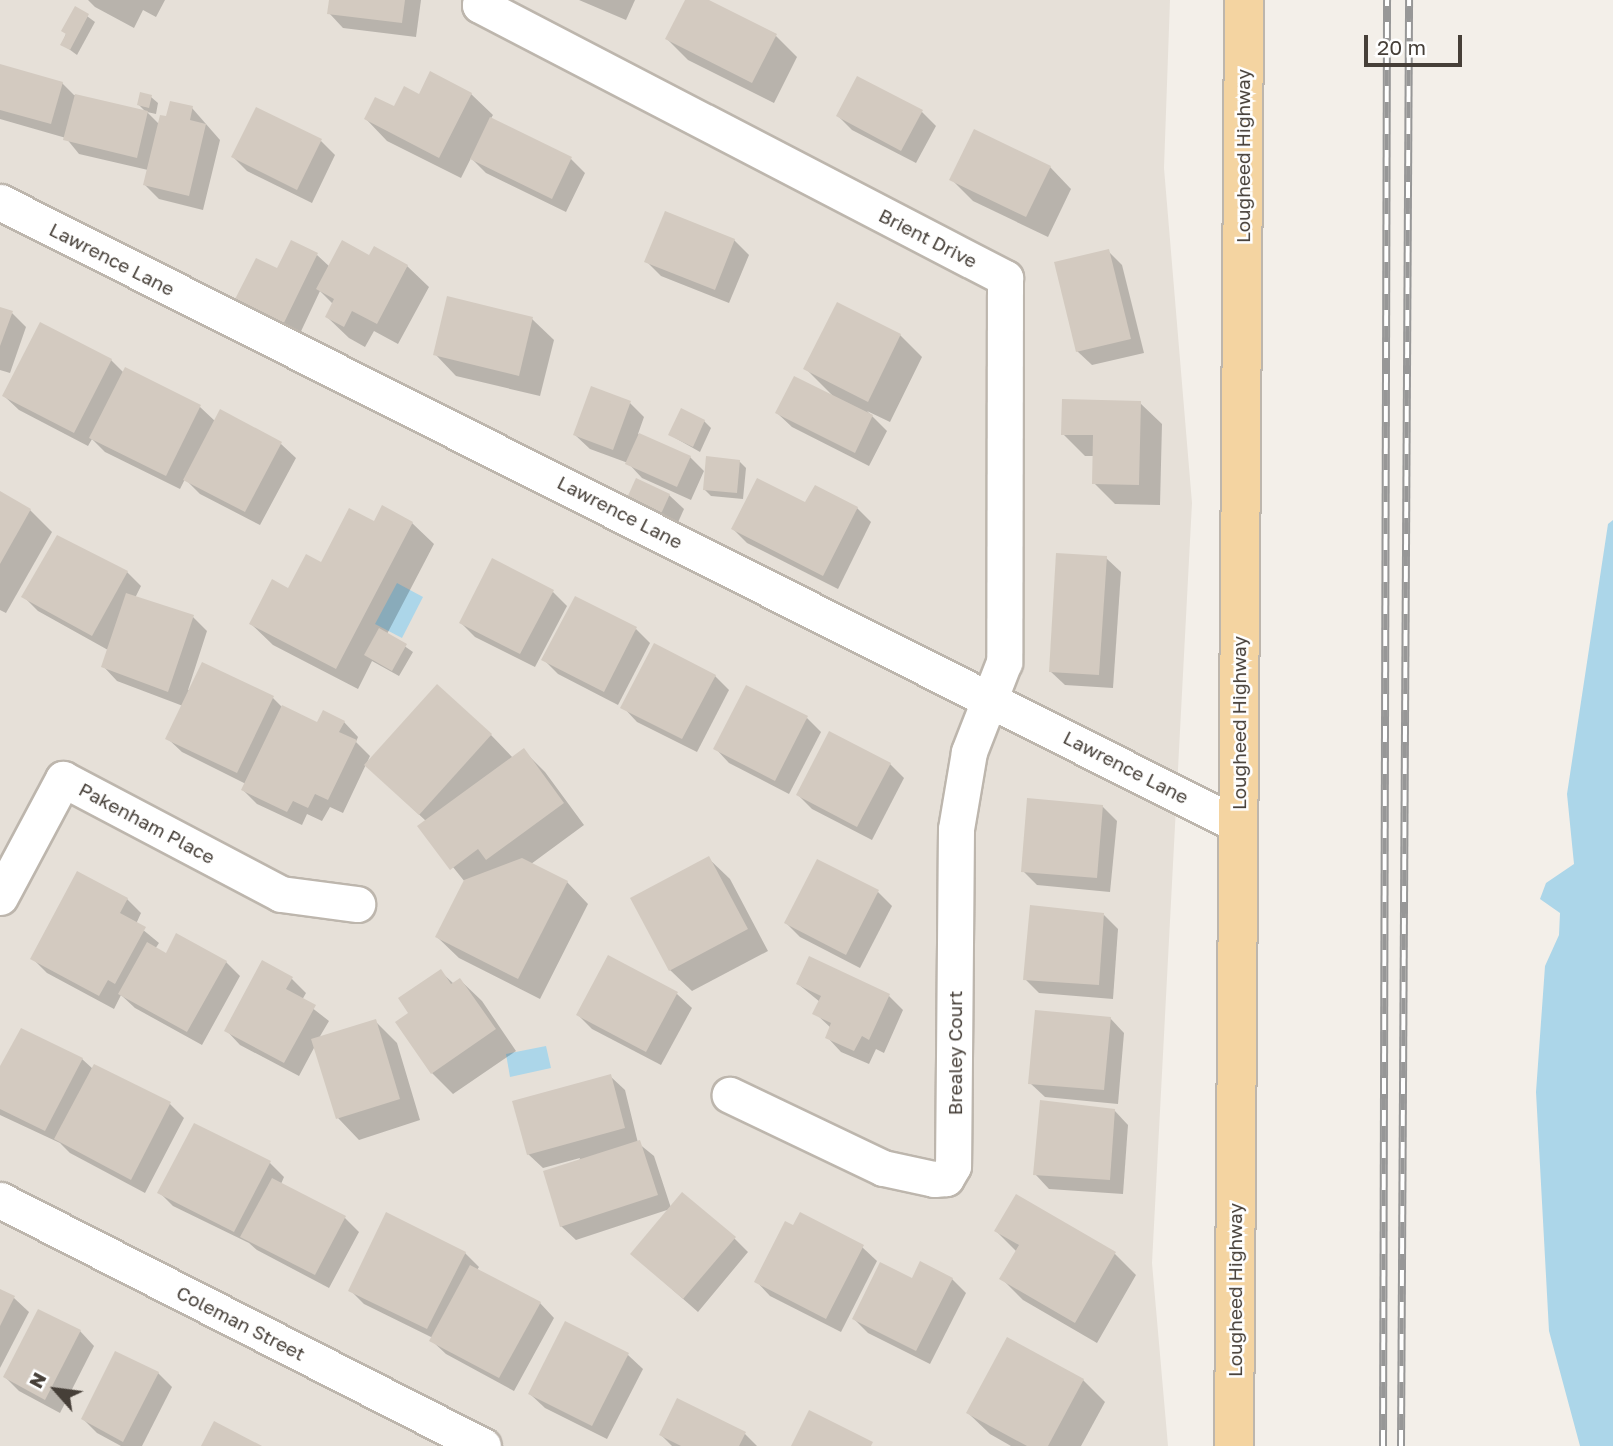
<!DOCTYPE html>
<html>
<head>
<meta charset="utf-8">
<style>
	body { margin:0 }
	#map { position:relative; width:1613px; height:1446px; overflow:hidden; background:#f3efe9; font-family:"Golos Text",sans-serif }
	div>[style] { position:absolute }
	.residential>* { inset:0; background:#e6e0d8 }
	.water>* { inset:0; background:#acd6e9 }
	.shadow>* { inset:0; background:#0003 }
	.building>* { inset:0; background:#d3cac0 }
	.roads { filter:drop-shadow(2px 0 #bdb6ad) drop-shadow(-2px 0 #bdb6ad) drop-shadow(0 2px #bdb6ad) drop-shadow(0 -2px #bdb6ad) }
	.minor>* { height:35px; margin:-17.5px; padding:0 17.5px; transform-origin:17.5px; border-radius:17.5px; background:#fff }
	.major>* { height:38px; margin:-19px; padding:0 19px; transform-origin:19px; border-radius:19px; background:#f4d4a1 }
	.rail>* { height:8px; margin-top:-4px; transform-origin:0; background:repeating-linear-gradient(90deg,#fff 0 16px,#979797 0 32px); box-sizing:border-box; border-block:2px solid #979797 }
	span { translate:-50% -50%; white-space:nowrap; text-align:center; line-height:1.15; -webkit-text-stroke:5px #fff; paint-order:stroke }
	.street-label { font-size:19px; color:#463f38 }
	.north { position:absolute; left:21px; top:1355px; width:70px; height:70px; -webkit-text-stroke:5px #fff; paint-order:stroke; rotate:298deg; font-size:19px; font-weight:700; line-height:28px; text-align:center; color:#463f38 }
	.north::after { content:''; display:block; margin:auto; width:24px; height:32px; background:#463f38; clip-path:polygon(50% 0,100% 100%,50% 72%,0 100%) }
	.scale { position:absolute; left:1364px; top:35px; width:98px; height:32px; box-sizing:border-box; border:4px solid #463f38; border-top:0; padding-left:9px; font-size:21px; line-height:24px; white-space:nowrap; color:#463f38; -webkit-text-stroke:5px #fff; paint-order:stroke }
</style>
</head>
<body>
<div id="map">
	<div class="residential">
		<i style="clip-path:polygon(0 0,1170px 0,1164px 168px,1192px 503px,1152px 1263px,1168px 1446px,0 1446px)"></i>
	</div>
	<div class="water">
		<i style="clip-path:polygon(1613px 520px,1613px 1446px,1580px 1446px,1549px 1331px,1536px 1092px,1545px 966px,1559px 935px,1560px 913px,1540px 899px,1546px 883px,1574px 864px,1567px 794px,1608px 524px)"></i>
		<i style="clip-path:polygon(397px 583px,423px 597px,402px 638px,375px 624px)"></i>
		<i style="clip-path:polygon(546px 1046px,551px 1068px,510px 1077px,506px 1054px)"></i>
	</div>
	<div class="shadow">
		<i style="clip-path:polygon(88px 0,165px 0,156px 17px,143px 10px,134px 28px,95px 7px)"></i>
		<i style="clip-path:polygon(330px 0,421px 0,416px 37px,343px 28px,329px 13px)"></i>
		<i style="clip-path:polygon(579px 0,635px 0,626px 20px)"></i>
		<i style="clip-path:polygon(687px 0,705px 0,776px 36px,797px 57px,774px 103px,688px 60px,667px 39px)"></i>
		<i style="clip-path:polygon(76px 8px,95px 22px,77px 55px,62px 44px)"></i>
		<i style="clip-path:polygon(0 66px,62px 83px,74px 95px,146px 112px,139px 105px,151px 97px,158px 103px,156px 114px,147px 112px,160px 125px,192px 108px,220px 140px,203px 210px,159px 199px,145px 185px,148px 170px,79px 154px,66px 138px,0 119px)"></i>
		<i style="clip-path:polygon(471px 94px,493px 115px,490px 120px,571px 159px,585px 173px,566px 212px,486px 173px,471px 158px,461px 178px,387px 141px,366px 119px,420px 96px)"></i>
		<i style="clip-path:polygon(922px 112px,936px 126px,916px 163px,852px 130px,838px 116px)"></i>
		<i style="clip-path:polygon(321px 141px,335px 155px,312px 203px,247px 171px,233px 157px)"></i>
		<i style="clip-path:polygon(1050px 167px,1071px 189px,1048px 237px,973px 201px,952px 180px)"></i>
		<i style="clip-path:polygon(734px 240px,749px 255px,729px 303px,661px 276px,647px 262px)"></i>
		<i style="clip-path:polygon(1108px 251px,1122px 265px,1144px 353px,1092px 365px,1077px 351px)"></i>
		<i style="clip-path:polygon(317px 255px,330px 267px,370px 257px,407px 266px,429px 287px,398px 344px,374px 331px,365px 347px,349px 338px,327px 317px,334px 305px,320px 291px,295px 344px,248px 321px,278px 270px)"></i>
		<i style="clip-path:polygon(838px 304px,900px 335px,922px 357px,890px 422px,867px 411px,887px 431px,869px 466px,792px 427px,777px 413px,833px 396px,806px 369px)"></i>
		<i style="clip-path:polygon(0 309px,12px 313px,26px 327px,10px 373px,0 370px)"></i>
		<i style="clip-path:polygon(532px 319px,554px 340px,540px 396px,456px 376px,435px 354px)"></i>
		<i style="clip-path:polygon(111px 360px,124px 373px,200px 407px,216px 422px,221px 412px,281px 444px,296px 458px,260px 525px,200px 494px,185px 479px,180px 489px,105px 452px,92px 439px,88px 446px,19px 410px,4px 396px)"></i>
		<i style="clip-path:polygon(630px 403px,644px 417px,638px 434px,690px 457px,704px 471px,691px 500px,642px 478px,628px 463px,590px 449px,575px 435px)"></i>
		<i style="clip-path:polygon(1140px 403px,1162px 424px,1160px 505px,1115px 504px,1094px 483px,1094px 456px,1085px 456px,1063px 434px)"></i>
		<i style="clip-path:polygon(704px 421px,711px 428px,700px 452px,670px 435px)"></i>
		<i style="clip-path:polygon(739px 461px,746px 468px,743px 499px,711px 496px,704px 489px)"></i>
		<i style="clip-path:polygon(0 493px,30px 510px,52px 532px,6px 613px,0 610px)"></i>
		<i style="clip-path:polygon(669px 495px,684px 509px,671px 538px,638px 522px)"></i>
		<i style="clip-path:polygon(806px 504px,857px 508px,871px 522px,838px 589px,747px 543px,733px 529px)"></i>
		<i style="clip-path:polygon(375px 523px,412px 523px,434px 544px,387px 634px,413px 652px,399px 676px,372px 661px,358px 689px,273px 645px,251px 624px)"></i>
		<i style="clip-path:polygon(1106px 558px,1121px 572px,1113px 688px,1065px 685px,1050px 671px)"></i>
		<i style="clip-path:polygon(127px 572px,141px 586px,135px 598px,193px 617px,207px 631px,188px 690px,273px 698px,282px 707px,318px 724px,324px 712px,344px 722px,358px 737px,356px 742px,370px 756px,343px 813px,330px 807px,322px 821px,307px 814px,302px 825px,257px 804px,243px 790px,246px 784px,182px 752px,167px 738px,183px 706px,117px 681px,103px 666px,108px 650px,38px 611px,24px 597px)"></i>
		<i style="clip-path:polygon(553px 592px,567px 606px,535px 667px,475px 637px,461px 623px)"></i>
		<i style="clip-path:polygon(636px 629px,650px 643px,618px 705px,558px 674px,544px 660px)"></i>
		<i style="clip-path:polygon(715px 676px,729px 690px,697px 752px,637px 722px,623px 707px)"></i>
		<i style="clip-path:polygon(807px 718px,821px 732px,789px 794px,729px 763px,715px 748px)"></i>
		<i style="clip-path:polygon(491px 735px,513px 758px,523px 750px,545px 772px,584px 825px,531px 864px,567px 882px,588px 904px,540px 999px,459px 958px,437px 937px,465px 882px,420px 826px,426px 821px,366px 765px)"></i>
		<i style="clip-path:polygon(890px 764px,904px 778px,872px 840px,812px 809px,798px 795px)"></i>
		<i style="clip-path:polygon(1102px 806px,1117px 821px,1110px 892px,1037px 885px,1023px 871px)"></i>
		<i style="clip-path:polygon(708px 858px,730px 879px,768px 951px,692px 991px,670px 970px)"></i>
		<i style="clip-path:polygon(878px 892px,892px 906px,860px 968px,800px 937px,786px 923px)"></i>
		<i style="clip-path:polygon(127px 899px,141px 913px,136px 924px,159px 943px,155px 949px,166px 955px,226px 962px,240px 976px,202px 1045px,135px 1008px,121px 995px,114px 1009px,47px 973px,33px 959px)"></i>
		<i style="clip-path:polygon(1104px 915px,1118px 929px,1113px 999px,1039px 993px,1025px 979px)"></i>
		<i style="clip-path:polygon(609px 957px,677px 994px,692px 1008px,661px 1065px,592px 1029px,578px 1015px)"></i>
		<i style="clip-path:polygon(262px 962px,292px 979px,306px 993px,302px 1000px,329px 1021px,319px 1038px,375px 1021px,397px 1043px,420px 1120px,359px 1140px,338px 1118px,315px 1046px,299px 1076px,240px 1045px,226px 1030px)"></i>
		<i style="clip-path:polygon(440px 971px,454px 984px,460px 980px,482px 1001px,516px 1051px,453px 1094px,432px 1073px,411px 1014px)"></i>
		<i style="clip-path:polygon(798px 984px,889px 996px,903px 1010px,884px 1053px,876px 1049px,869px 1064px,841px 1052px,827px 1037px,831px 1028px,815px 1013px,820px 1002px)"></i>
		<i style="clip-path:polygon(1110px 1018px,1124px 1033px,1118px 1104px,1045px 1097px,1030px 1083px)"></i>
		<i style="clip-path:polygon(82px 1059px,93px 1069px,95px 1066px,170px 1104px,184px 1118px,145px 1193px,70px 1153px,60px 1143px,0 1115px,0 1070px)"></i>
		<i style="clip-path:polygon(610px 1076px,625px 1090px,638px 1143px,654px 1156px,671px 1208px,734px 1238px,748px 1252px,698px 1312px,632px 1254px,670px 1209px,576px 1240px,561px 1226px,580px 1158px,543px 1168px,528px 1154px)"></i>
		<i style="clip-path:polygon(1114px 1110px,1128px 1125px,1123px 1194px,1049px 1189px,1035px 1174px)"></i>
		<i style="clip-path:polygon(195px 1125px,270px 1163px,284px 1177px,281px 1184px,345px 1218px,359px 1232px,329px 1288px,257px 1250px,249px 1243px,173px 1206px,159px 1192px)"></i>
		<i style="clip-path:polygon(996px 1231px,1115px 1254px,1136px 1275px,1097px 1343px,1023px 1300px,1002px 1279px,1017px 1252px)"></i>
		<i style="clip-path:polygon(862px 1247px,877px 1261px,841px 1332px,770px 1296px,756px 1281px)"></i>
		<i style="clip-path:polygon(465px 1253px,479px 1267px,477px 1270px,540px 1303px,554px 1318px,514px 1391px,446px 1354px,431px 1340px,433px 1338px,364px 1304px,350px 1290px)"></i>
		<i style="clip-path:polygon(952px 1279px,966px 1293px,930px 1364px,868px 1333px,854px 1319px,913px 1280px)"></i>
		<i style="clip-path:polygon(0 1291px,14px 1298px,29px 1312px,0 1368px)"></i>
		<i style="clip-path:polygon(566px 1323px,628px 1355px,643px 1369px,607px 1439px,545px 1408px,530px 1394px)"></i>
		<i style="clip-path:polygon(80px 1331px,94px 1346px,60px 1413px,19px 1391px,5px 1377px)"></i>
		<i style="clip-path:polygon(1008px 1339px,1083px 1380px,1105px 1402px,1081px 1446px,1011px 1446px,990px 1434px,968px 1413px)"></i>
		<i style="clip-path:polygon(158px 1373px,172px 1387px,142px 1446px,121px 1446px,97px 1433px,83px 1419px)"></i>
		<i style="clip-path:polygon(678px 1400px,745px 1434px,757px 1446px,672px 1446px,661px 1435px)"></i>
	</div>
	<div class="building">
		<i style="clip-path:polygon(329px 0,405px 0,402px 23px,327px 14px)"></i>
		<i style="clip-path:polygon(685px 0,709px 0,777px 34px,752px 83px,665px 39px)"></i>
		<i style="clip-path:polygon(75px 6px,89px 14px,70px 50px,60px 45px,66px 34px,61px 31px)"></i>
		<i style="clip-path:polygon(0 64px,63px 82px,51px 124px,0 110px)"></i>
		<i style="clip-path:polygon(430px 71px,472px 93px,439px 158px,364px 119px,375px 97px,394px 106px,404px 86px,419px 94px)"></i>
		<i style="clip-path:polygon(857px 76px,923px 110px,901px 151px,836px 116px)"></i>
		<i style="clip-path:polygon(140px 92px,152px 95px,149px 108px,137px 105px)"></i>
		<i style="clip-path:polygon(75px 94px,148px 111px,137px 158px,63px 140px)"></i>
		<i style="clip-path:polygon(170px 101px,193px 106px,190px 120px,206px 124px,189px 196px,143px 185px,160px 115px,166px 116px)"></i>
		<i style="clip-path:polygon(256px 107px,322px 139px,297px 190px,231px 157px)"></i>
		<i style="clip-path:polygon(490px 117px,572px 157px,552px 199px,470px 159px)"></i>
		<i style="clip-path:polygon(974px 129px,1051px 166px,1026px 217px,949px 180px)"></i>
		<i style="clip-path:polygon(665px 211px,735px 239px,715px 290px,644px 262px)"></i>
		<i style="clip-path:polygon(291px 240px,318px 253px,280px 331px,231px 307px,256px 258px,277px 268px)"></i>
		<i style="clip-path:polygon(342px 240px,369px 255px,374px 246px,408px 265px,377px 324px,352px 311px,344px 327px,325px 317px,334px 299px,316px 289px)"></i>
		<i style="clip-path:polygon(1109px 249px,1131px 339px,1076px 352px,1054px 262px)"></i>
		<i style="clip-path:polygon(447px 296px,533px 317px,519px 376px,433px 355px)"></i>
		<i style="clip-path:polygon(837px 302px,901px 334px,868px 402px,803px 369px)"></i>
		<i style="clip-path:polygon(0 307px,13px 311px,0 346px)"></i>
		<i style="clip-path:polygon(40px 322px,112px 359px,74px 433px,2px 396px)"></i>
		<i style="clip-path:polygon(125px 367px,201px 405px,166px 476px,89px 438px)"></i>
		<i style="clip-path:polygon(794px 376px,873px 415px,855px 453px,775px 413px)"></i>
		<i style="clip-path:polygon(591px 386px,631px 401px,613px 450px,573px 435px)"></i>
		<i style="clip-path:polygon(1062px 399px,1141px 401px,1139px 485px,1092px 484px,1093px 435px,1061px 435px)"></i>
		<i style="clip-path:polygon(681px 408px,705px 420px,693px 447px,668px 435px)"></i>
		<i style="clip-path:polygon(220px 409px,282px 442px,245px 512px,183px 480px)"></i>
		<i style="clip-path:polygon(639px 433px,691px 456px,677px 487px,625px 464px)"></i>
		<i style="clip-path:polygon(706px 456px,740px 460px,737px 493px,703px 490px)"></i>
		<i style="clip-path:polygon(636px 478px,670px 494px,656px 525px,622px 509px)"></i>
		<i style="clip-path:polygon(757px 478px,805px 502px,815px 485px,858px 507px,823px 576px,731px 529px)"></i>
		<i style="clip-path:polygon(0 491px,31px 509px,0 564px)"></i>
		<i style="clip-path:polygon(382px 505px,413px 522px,336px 669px,249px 624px,272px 579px,288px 588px,306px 554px,321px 562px,349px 508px,374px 521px)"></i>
		<i style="clip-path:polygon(57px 535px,128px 571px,92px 636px,21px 597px)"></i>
		<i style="clip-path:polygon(1056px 553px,1107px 556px,1099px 675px,1049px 672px)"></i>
		<i style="clip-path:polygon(492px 558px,554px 590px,520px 654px,459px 623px)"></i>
		<i style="clip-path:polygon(126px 593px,194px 615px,168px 692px,101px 667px)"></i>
		<i style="clip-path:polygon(575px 596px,637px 627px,604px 692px,541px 660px)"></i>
		<i style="clip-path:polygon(379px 628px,407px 644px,392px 671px,364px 655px)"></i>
		<i style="clip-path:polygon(654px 643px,716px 675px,682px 739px,620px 708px)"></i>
		<i style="clip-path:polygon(202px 662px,274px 696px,237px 773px,165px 739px)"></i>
		<i style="clip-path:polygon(437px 684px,492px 734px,419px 815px,364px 765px)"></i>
		<i style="clip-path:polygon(746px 685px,808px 716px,775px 781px,713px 749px)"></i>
		<i style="clip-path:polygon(282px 705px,317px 722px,323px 710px,345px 721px,339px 732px,357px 740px,328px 800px,315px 794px,308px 808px,293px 801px,287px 812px,241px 790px)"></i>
		<i style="clip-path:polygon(829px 731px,891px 763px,857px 827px,796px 795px)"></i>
		<i style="clip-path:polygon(524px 748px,564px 803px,486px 860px,478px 849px,450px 870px,417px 826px)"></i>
		<i style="clip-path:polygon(1027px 798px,1103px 805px,1097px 878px,1021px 872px)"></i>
		<i style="clip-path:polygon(709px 856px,748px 929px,669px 971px,630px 898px)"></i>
		<i style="clip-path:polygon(522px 858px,568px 881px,518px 979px,435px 937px,464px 880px)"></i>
		<i style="clip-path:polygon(817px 859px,879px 890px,846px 955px,784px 923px)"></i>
		<i style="clip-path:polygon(77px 871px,128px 898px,120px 913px,146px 927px,115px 984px,108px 980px,99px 996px,30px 959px)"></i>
		<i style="clip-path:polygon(1030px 905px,1104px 913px,1099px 985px,1023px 980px)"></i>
		<i style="clip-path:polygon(176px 933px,227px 961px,187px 1032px,118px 994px,147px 942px,166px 953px)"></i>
		<i style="clip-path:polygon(608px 955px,678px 992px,646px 1052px,576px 1015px)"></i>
		<i style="clip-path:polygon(809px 956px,890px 994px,869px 1040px,862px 1036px,854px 1051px,825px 1038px,831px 1023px,812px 1014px,821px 996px,796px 984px)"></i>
		<i style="clip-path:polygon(262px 960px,293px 977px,286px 989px,316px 1005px,284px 1063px,224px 1031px)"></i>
		<i style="clip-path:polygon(441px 969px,451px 984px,460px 978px,496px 1029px,431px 1074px,395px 1022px,408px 1013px,398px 998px)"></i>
		<i style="clip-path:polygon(1035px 1010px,1111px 1017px,1104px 1090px,1028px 1084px)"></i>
		<i style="clip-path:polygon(376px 1019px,400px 1099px,336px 1119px,311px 1039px)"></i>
		<i style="clip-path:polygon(21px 1028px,83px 1058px,45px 1131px,0 1109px,0 1066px)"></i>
		<i style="clip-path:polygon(94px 1064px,171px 1102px,131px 1180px,54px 1139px)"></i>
		<i style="clip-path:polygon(611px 1074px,625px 1128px,527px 1155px,512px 1101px)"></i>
		<i style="clip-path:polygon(1040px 1100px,1115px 1109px,1110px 1180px,1033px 1175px)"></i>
		<i style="clip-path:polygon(194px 1123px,271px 1161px,234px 1232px,157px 1193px)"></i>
		<i style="clip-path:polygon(640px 1140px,658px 1195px,560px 1227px,543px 1171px)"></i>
		<i style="clip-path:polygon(272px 1178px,346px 1216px,315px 1275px,240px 1237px)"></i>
		<i style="clip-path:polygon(682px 1192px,736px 1237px,683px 1299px,630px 1254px)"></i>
		<i style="clip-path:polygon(1016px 1194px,1116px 1252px,1075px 1323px,999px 1279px,1019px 1245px,994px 1231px)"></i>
		<i style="clip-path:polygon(386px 1212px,466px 1252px,427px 1329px,348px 1291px)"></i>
		<i style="clip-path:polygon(800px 1212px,864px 1245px,826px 1319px,754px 1282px,785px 1221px,793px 1225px)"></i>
		<i style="clip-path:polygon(920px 1261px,953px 1278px,916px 1351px,852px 1319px,880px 1262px,912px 1278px)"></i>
		<i style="clip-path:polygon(470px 1265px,541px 1302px,499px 1378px,429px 1341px)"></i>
		<i style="clip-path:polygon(0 1289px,15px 1296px,0 1326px)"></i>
		<i style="clip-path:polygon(38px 1309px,81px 1330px,45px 1400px,3px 1377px)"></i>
		<i style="clip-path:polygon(565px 1321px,629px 1353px,592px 1426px,528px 1394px)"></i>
		<i style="clip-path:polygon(1007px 1337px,1084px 1379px,1048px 1446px,1027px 1446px,966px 1413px)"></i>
		<i style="clip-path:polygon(115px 1351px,159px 1372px,123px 1442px,81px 1419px)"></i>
		<i style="clip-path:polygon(677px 1398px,746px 1432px,739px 1446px,681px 1446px,659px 1435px)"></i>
		<i style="clip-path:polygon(809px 1410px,873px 1442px,871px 1446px,791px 1446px)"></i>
		<i style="clip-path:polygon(214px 1421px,262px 1446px,201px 1446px)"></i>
	</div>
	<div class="roads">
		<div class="minor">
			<i style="left:481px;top:0;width:5px;rotate:101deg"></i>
			<i style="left:480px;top:5px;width:592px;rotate:27.47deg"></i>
			<i style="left:1005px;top:278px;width:384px;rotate:90.1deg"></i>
			<i style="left:1004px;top:662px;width:97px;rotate:111.3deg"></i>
			<i style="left:969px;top:752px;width:78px;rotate:99.6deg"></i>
			<i style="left:956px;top:829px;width:337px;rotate:90.5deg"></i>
			<i style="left:953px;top:1166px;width:14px;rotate:120deg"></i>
			<i style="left:946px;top:1178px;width:12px;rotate:175deg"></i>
			<i style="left:934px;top:1179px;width:52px;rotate:-167.8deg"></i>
			<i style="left:883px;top:1168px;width:170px;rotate:-154.5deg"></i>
			<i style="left:0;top:202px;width:1386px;rotate:26.71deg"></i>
			<i style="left:0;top:897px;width:134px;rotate:-61.9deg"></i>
			<i style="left:63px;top:779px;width:246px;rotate:27.8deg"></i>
			<i style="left:281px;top:894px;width:77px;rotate:7.5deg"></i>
			<i style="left:0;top:1200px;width:542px;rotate:26.99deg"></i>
		</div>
		<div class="major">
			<i style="left:1234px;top:1446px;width:1446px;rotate:-89.6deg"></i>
		</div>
	</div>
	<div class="rail">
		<i style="left:1383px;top:1446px;width:1446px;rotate:-89.84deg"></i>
		<i style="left:1401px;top:1446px;width:1446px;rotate:-89.68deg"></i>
	</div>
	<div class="street-label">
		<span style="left:1243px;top:156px;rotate:-90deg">Lougheed Highway</span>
		<span style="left:928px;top:238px;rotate:27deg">Brient Drive</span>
		<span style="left:112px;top:259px;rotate:27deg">Lawrence Lane</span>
		<span style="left:620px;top:512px;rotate:27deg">Lawrence Lane</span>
		<span style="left:1239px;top:723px;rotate:-90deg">Lougheed Highway</span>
		<span style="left:1126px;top:767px;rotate:27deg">Lawrence Lane</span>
		<span style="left:147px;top:823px;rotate:28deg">Pakenham Place</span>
		<span style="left:955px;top:1053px;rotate:-90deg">Brealey Court</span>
		<span style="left:1235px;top:1290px;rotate:-90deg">Lougheed Highway</span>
		<span style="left:241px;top:1323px;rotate:27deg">Coleman Street</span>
	</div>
	<div class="north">N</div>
	<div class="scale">20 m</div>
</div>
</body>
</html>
